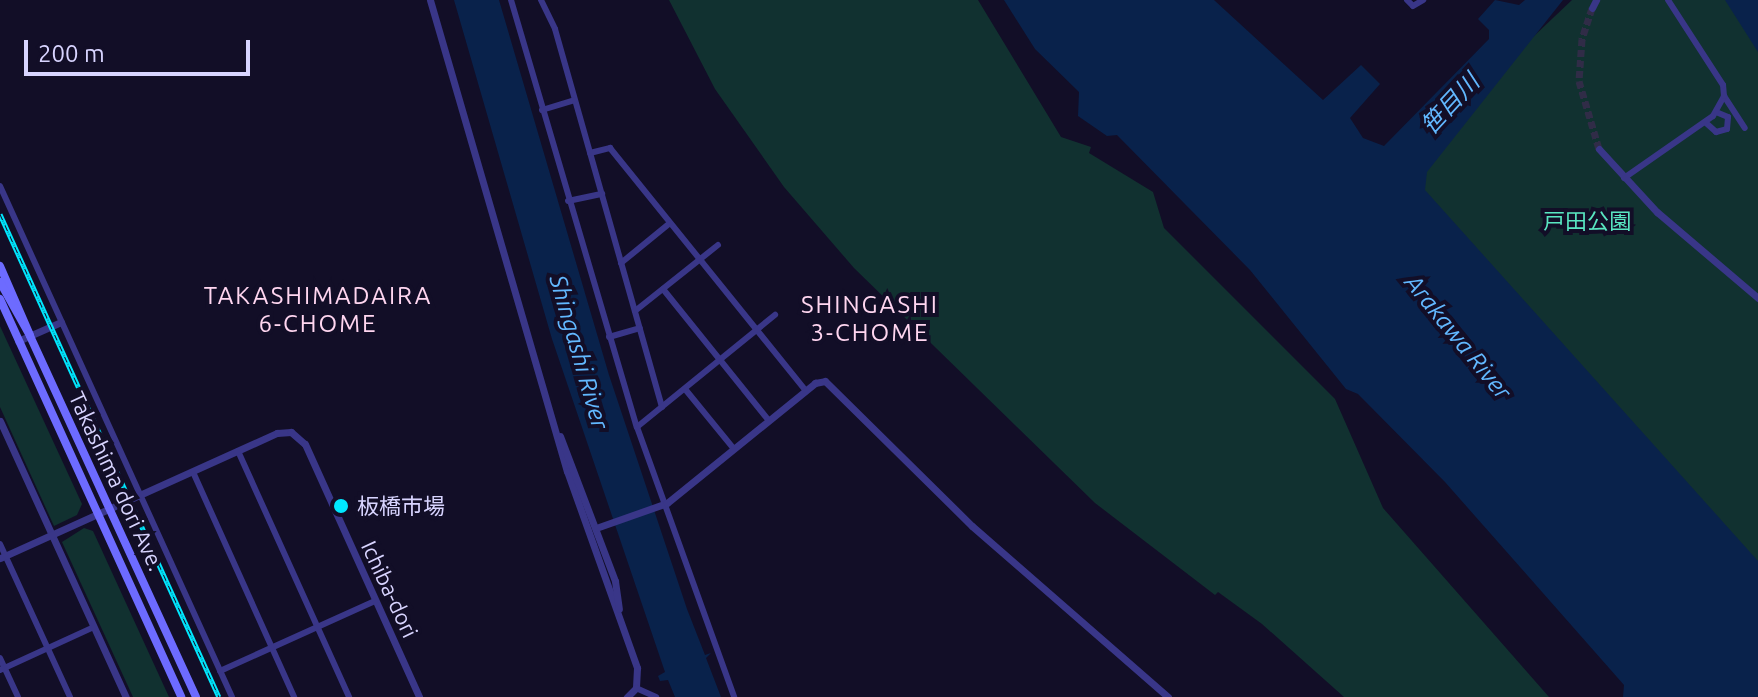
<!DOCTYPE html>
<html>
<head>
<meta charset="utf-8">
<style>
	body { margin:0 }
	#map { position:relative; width:1758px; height:697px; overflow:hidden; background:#120e27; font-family:Ubuntu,"Noto Sans JP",sans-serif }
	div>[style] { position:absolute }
	.green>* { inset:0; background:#113130 }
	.water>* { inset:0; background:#09224b }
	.tertiary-tunnel>* { height:7px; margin-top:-3.5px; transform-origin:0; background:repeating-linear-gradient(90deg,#302c47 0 7px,transparent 0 10.5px) }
	.minor>* { height:6px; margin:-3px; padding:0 3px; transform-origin:3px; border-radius:3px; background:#393688 }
	.tertiary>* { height:7px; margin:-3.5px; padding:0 3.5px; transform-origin:3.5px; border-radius:3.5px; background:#393688 }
	.secondary>* { height:8px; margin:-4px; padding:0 4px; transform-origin:4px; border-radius:4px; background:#6d6bff }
	.rail>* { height:5px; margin-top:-2.5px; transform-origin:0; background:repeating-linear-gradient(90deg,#120e27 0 6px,#00e8ff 0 12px); box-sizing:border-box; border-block:2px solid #00e8ff }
	.dots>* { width:22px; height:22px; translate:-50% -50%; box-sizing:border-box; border:4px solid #120e27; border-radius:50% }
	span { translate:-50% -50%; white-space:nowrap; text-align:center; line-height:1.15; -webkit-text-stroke:8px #120e27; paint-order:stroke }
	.park-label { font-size:22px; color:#59e6c1 }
	.street-label { font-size:22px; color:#d8d4ff }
	.poi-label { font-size:22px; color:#d8d4ff }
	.left { translate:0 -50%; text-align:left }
	.water-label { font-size:24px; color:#62b8ff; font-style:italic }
	.neighbourhood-label { font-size:24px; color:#ffd6f0; letter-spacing:2px }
	.scale { position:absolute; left:24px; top:40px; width:226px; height:36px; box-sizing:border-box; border:4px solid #d8d4ff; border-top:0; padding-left:10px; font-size:24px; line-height:28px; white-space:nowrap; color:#d8d4ff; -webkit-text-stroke:6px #120e27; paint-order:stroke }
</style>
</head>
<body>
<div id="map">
	<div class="green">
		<i style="clip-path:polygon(669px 0,978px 0,1061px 137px,1091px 147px,1089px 153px,1153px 192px,1164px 228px,1335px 399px,1383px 508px,1549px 697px,1344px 697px,1262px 624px,1218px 592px,1215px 595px,1095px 503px,854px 268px,784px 187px,715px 89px)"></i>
		<i style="clip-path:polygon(1572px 0,1758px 0,1758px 694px,1353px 208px)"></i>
		<i style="clip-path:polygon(0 326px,82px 504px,77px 515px,54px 526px,0 407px)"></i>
		<i style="clip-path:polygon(84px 528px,93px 531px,169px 697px,133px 697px,62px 542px)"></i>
	</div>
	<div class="water">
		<i style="clip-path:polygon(454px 0,499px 0,609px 375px,687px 609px,705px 655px,711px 653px,706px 658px,721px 697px,675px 697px,668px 680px,660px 681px,658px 676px,665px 672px,552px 339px)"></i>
		<i style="clip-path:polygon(1004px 0,1214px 0,1323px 100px,1361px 65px,1380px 84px,1350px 118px,1363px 138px,1384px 146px,1489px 39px,1489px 30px,1478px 19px,1495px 0,1519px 5px,1525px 0,1563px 0,1427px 172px,1425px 190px,1758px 561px,1758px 697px,1623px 697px,1624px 685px,1445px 482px,1358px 394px,1346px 389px,1250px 270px,1117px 135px,1107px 136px,1078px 116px,1079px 92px,1035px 49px)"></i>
		<i style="clip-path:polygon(1725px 0,1758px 0,1758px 52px)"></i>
	</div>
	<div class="tertiary-tunnel">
		<i style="left:1592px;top:8px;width:33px;rotate:108deg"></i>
		<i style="left:1582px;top:39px;width:42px;rotate:94.1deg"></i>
		<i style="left:1579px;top:81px;width:71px;rotate:73.6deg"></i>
	</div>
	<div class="minor">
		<i style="left:511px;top:0;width:445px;rotate:73.6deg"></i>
		<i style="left:637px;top:427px;width:287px;rotate:70.2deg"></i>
		<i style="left:541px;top:0;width:32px;rotate:64deg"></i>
		<i style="left:555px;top:29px;width:393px;rotate:74.2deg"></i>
		<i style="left:1407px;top:0;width:8px;rotate:45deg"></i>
		<i style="left:1413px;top:6px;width:12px;rotate:-31deg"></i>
		<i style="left:1724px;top:96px;width:38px;rotate:57deg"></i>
		<i style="left:542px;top:110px;width:34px;rotate:-17deg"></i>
		<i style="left:1705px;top:122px;width:15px;rotate:42deg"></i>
		<i style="left:1716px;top:132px;width:11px;rotate:-15deg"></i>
		<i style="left:1727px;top:129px;width:12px;rotate:-85deg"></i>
		<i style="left:1728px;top:117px;width:13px;rotate:-157deg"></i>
		<i style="left:590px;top:153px;width:21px;rotate:-14deg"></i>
		<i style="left:610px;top:148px;width:312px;rotate:51.1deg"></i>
		<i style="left:1624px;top:178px;width:108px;rotate:-34.9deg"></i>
		<i style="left:1713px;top:116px;width:23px;rotate:-61deg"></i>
		<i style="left:1724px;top:96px;width:11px;rotate:-95deg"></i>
		<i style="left:1723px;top:85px;width:101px;rotate:-122.9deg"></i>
		<i style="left:0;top:186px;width:561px;rotate:65.58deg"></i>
		<i style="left:568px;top:201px;width:35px;rotate:-12deg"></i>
		<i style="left:621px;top:263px;width:63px;rotate:-39.2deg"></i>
		<i style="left:663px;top:289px;width:169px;rotate:51.2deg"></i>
		<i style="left:635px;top:311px;width:106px;rotate:-38.5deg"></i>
		<i style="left:609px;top:337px;width:32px;rotate:-16deg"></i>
		<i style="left:685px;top:389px;width:77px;rotate:50.8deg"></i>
		<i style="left:637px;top:427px;width:178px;rotate:-39.1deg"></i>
		<i style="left:238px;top:451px;width:270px;rotate:65.7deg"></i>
		<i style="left:193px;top:472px;width:247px;rotate:65.8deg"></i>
		<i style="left:0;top:544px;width:168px;rotate:65.4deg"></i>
		<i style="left:0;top:658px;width:43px;rotate:65.2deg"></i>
		<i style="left:0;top:670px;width:103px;rotate:-24.6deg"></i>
		<i style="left:220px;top:671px;width:170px;rotate:-24.3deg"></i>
		<i style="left:636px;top:688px;width:22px;rotate:24deg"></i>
	</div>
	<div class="tertiary">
		<i style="left:430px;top:0;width:491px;rotate:73.8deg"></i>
		<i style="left:567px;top:471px;width:209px;rotate:70.4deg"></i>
		<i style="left:637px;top:668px;width:20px;rotate:93deg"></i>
		<i style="left:636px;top:688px;width:13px;rotate:135deg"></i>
		<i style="left:1592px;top:8px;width:9px;rotate:-63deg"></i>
		<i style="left:1599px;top:149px;width:86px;rotate:47.4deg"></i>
		<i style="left:1657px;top:212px;width:133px;rotate:40.4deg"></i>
		<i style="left:18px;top:341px;width:47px;rotate:-23.8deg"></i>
		<i style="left:0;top:421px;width:303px;rotate:65.5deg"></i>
		<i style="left:560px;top:436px;width:155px;rotate:69.2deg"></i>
		<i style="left:615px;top:581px;width:28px;rotate:82deg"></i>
		<i style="left:596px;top:528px;width:75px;rotate:-19.4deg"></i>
		<i style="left:667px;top:503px;width:191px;rotate:-39deg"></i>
		<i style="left:815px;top:383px;width:10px;rotate:-11deg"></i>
		<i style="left:825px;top:381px;width:206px;rotate:44.6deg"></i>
		<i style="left:972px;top:526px;width:260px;rotate:41.1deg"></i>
		<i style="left:0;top:558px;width:304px;rotate:-24.3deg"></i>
		<i style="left:277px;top:433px;width:14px;rotate:-4deg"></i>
		<i style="left:291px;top:432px;width:18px;rotate:41deg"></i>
		<i style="left:305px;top:444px;width:277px;rotate:65.7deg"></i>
	</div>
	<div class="secondary">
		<i style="left:0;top:266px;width:75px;rotate:66.5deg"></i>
		<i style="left:0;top:282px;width:62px;rotate:60.9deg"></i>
		<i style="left:30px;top:336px;width:397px;rotate:65.3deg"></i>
		<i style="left:0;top:299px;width:437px;rotate:65.5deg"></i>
	</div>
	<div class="rail">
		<i style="left:0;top:214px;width:530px;rotate:65.61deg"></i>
	</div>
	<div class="dots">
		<i style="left:341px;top:506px;background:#00e8ff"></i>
	</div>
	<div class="park-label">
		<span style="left:1587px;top:221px">戸田公園</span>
	</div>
	<div class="street-label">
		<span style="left:117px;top:481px;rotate:65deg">Takashima dori Ave.</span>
		<span style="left:390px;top:589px;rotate:65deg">Ichiba-dori</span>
	</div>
	<div class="poi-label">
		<span class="left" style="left:357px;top:506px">板橋市場</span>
	</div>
	<div class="water-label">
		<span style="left:1450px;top:104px;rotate:-47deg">笹目川</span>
		<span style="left:1458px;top:337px;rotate:51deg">Arakawa River</span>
		<span style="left:579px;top:352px;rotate:74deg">Shingashi River</span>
	</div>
	<div class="neighbourhood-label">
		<span style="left:318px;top:310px">TAKASHIMADAIRA<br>6-CHOME</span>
		<span style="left:870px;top:319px">SHINGASHI<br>3-CHOME</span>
	</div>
	<div class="scale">200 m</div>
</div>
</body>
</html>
